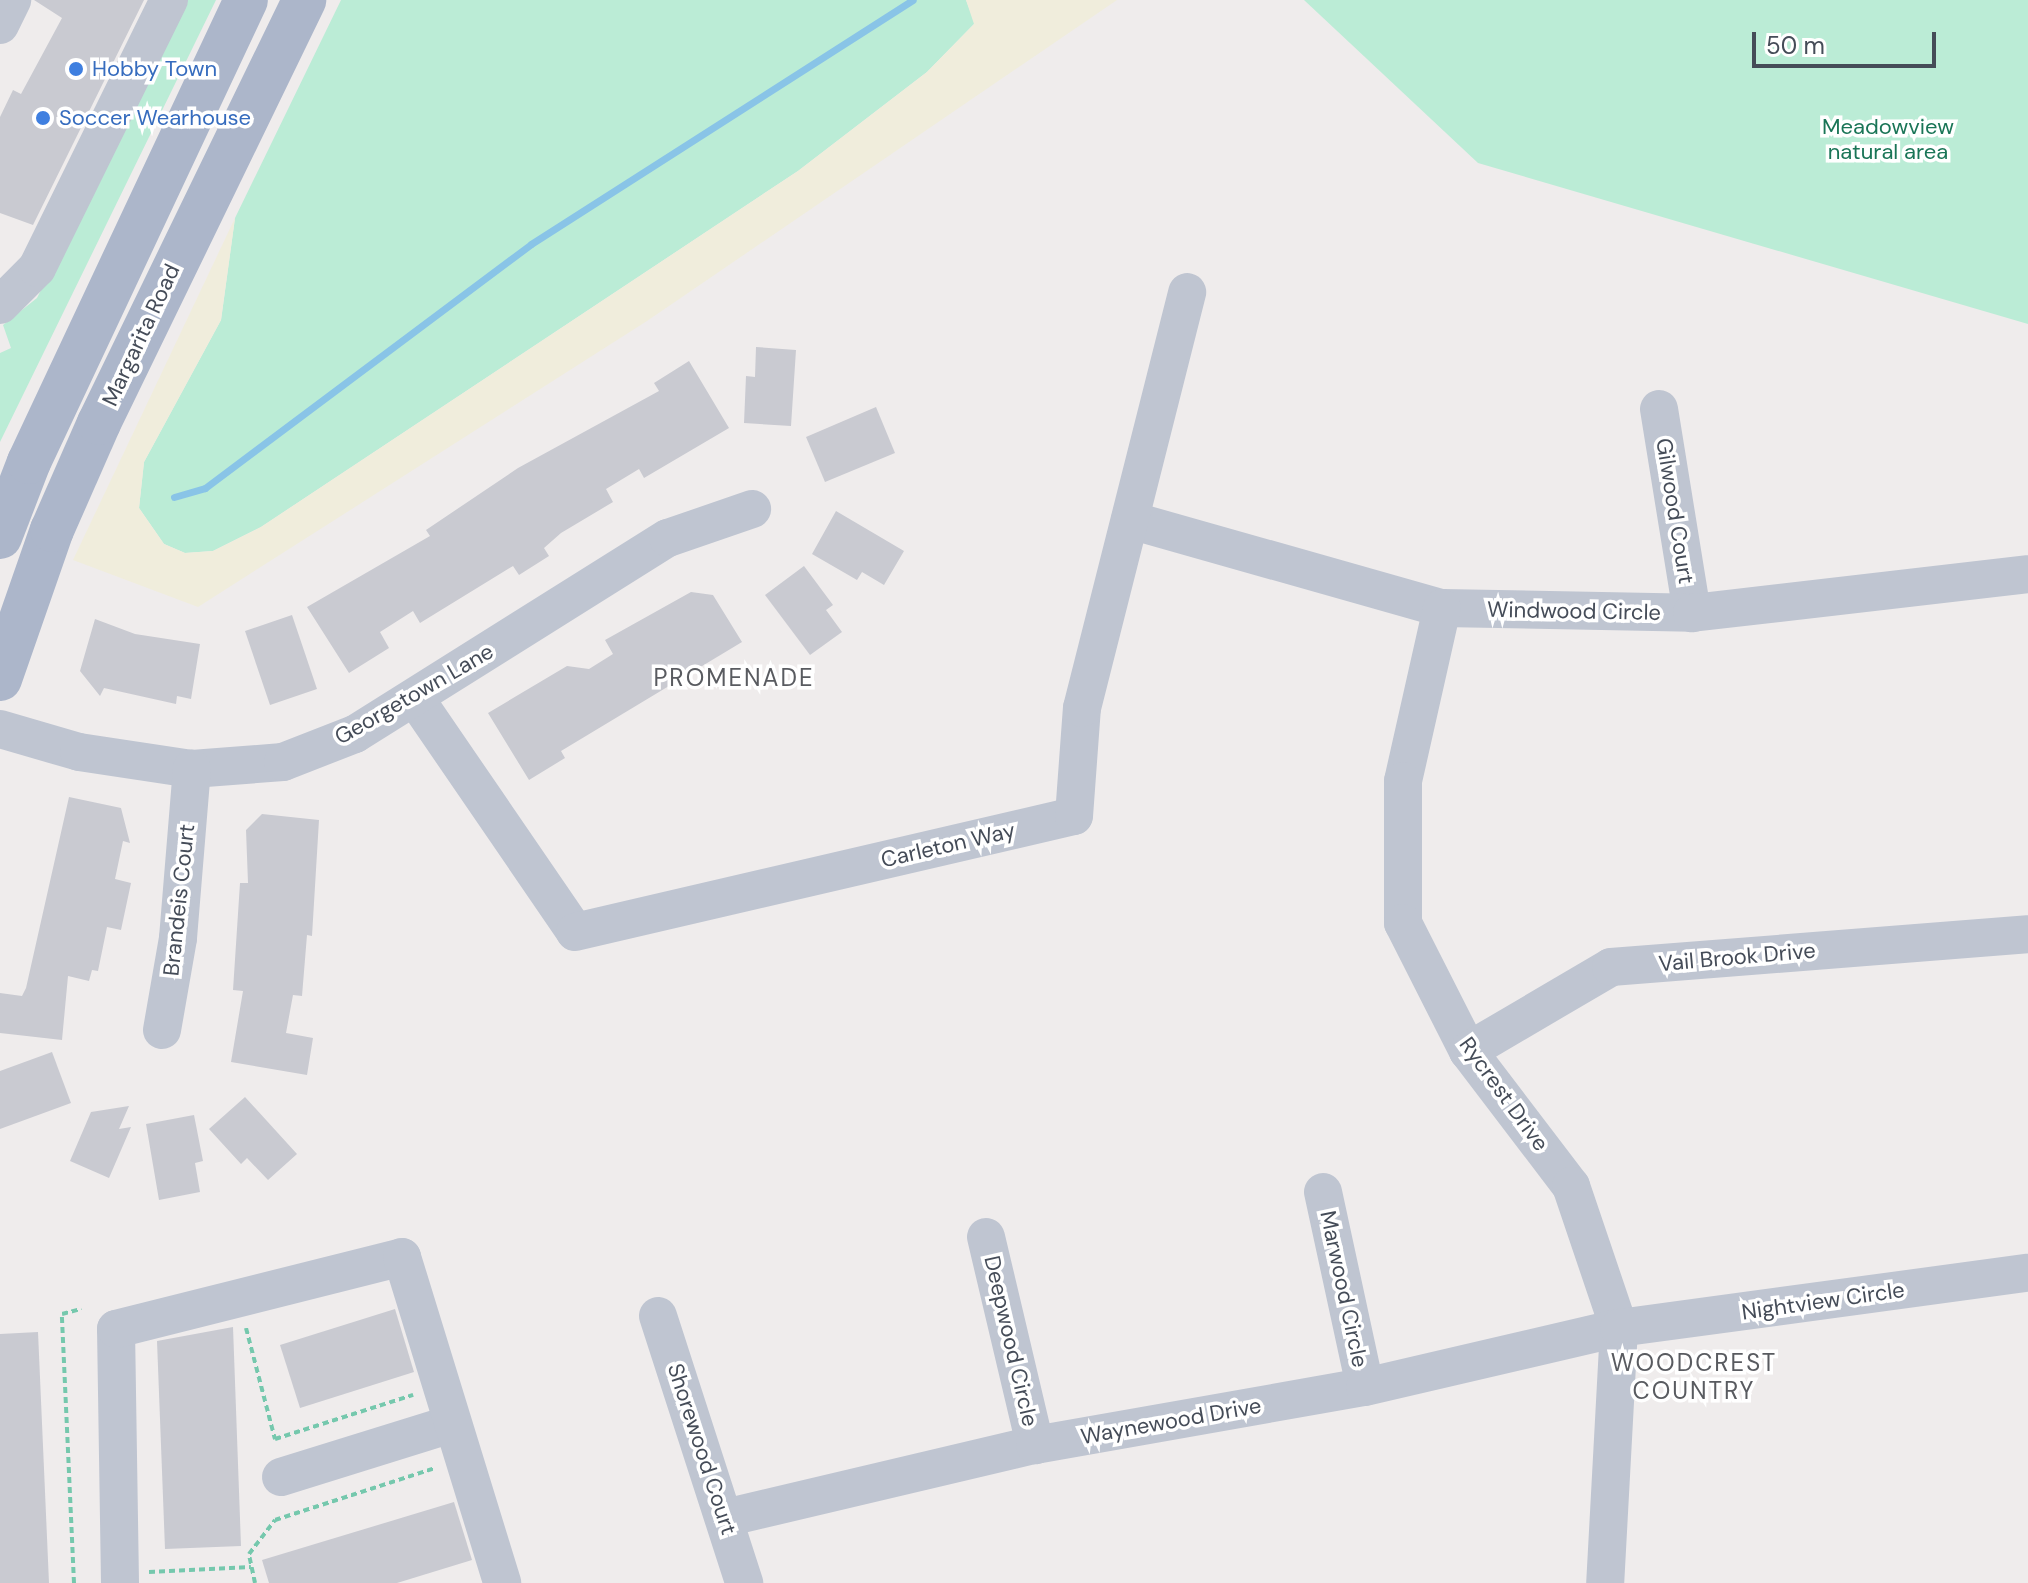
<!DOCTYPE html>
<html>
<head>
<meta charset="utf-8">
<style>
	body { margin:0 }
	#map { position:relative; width:2028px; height:1583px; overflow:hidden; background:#efecec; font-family:"DM Sans",sans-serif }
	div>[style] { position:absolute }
	.green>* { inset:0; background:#bbecd6 }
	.sand>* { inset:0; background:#f0eddc }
	.stream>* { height:7px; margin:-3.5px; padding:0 3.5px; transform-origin:3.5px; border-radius:3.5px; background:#89c4e7 }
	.building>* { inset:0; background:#c9cad1 }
	.path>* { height:4px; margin-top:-2px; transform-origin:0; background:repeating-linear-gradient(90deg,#75c8ad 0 6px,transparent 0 10px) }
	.minor>* { height:38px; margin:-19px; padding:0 19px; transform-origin:19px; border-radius:19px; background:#bfc5d1 }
	.major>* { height:44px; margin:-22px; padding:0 22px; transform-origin:22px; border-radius:22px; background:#acb6ca }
	.dots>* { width:22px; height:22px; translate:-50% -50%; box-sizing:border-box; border:4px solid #fff; border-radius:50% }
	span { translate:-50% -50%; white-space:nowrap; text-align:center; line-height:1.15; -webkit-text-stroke:7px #fff; paint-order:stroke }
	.shop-label { font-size:22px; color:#366cbe }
	.left { translate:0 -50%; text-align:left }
	.park-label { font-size:22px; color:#1a7557 }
	.street-label { font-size:22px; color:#454c58 }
	.neighbourhood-label { font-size:24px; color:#595b60; letter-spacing:2px }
	.scale { position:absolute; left:1752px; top:32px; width:184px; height:36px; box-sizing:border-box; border:4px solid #454c58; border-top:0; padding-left:10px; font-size:24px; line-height:28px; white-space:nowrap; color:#454c58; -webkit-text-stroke:6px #fff; paint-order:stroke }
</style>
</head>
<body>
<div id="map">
	<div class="green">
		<i style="clip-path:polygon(185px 0,216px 0,0 442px,0 353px,11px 348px,3px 325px,37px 298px)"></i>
		<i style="clip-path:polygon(341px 0,966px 0,975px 23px,927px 72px,798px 171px,261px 527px,213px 551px,185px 553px,164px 544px,139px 508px,144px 462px,221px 320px,235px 218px)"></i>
		<i style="clip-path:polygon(1304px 0,2028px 0,2028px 324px,1478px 163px)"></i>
	</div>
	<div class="sand">
		<i style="clip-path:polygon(966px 0,1117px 0,647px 321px,198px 607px,73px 560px,235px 218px,221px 320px,144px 462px,139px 508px,164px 544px,185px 553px,213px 551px,261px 527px,798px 171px,927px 72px,974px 24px)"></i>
	</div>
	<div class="stream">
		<i style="left:174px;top:497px;width:32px;rotate:-16deg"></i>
		<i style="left:205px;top:488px;width:407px;rotate:-36.8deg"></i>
		<i style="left:531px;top:244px;width:453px;rotate:-32.6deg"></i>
	</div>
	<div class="building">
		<i style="clip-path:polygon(34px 0,144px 0,33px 225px,0 213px,0 117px,13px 90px,21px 94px,62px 18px)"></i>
		<i style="clip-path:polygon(756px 347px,796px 350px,791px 426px,744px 423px,746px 376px,755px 377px)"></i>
		<i style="clip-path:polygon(689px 361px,729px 428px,644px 478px,639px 469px,606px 489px,613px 502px,561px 533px,544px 548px,549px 556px,519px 575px,513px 566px,420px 623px,413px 611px,380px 632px,389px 648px,349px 673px,307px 607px,430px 536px,426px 530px,518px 468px,659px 391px,654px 383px)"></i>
		<i style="clip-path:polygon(876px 407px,895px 453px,825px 482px,806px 437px)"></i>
		<i style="clip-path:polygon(836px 511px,904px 551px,884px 585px,862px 572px,857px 580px,812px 554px)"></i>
		<i style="clip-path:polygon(804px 566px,833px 605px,826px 610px,842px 632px,810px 655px,765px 595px)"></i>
		<i style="clip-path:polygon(691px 592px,713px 595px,742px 642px,561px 751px,565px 758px,529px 780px,488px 713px,567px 666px,589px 669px,613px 654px,605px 640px)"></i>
		<i style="clip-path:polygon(292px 615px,317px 689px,270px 705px,245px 631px)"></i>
		<i style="clip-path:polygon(95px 619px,135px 634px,200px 644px,191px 699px,177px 696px,176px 704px,104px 688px,100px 696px,80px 671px)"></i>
		<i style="clip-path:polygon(69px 797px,121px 808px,130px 843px,123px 841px,115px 879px,131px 883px,121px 930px,107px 927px,98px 971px,92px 970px,89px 981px,68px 976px,62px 1040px,0 1033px,0 993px,22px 996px,26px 988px)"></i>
		<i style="clip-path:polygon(262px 814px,319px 820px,312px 936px,307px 935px,302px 996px,293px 995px,286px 1033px,313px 1038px,307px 1075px,231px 1062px,243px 991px,233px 990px,240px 883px,248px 883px,246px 830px)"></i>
		<i style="clip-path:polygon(52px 1052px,71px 1103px,0 1129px,0 1071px)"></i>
		<i style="clip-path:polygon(245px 1097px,297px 1154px,268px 1180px,247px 1158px,241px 1164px,209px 1129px)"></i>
		<i style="clip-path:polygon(129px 1106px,119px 1129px,131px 1127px,109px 1178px,70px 1161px,91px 1112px)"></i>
		<i style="clip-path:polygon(194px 1115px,203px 1161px,195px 1163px,200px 1192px,159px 1200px,146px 1124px)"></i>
		<i style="clip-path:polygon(395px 1309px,414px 1372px,300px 1408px,280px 1345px)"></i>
		<i style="clip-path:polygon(233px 1327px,241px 1546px,165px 1549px,157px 1341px)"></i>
		<i style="clip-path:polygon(38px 1332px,49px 1583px,0 1583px,0 1334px)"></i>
		<i style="clip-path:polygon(454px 1502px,472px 1560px,397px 1583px,269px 1583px,262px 1560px)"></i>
	</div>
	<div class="path">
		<i style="left:246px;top:1328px;width:115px;rotate:75.4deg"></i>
		<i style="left:275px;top:1439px;width:145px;rotate:-17.7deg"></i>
		<i style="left:149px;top:1572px;width:102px;rotate:-2.8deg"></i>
		<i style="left:74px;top:1583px;width:269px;rotate:-92.6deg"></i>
		<i style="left:62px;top:1314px;width:20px;rotate:-15deg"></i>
		<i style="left:255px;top:1583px;width:30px;rotate:-102deg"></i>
		<i style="left:249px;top:1554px;width:43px;rotate:-52.6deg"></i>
		<i style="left:275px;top:1520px;width:168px;rotate:-18deg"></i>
	</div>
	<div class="minor">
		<i style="left:0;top:25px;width:28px;rotate:-64deg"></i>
		<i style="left:0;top:305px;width:52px;rotate:-45deg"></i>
		<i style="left:37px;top:268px;width:299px;rotate:-63.8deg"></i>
		<i style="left:1659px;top:409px;width:207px;rotate:80.8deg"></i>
		<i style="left:1130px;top:520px;width:324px;rotate:15.8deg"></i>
		<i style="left:1442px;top:608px;width:250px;rotate:1.1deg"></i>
		<i style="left:1692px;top:613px;width:338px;rotate:-6.6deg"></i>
		<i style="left:1442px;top:608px;width:177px;rotate:102.7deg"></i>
		<i style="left:1403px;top:781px;width:142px;rotate:90deg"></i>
		<i style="left:1403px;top:923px;width:144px;rotate:63.1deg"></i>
		<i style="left:1468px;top:1051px;width:170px;rotate:52.7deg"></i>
		<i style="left:1571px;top:1186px;width:150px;rotate:71.3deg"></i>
		<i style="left:1619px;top:1328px;width:255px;rotate:93.1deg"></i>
		<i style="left:415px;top:698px;width:283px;rotate:55.6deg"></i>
		<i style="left:575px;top:932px;width:512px;rotate:-13.09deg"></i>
		<i style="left:1074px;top:816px;width:108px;rotate:-85.8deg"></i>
		<i style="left:1082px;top:708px;width:429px;rotate:-75.8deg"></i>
		<i style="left:0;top:729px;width:82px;rotate:16.2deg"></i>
		<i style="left:79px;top:752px;width:114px;rotate:8.6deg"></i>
		<i style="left:192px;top:769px;width:91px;rotate:-4.4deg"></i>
		<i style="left:283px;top:762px;width:77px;rotate:-21.3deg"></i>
		<i style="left:355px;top:734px;width:369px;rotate:-32.1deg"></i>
		<i style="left:668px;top:538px;width:89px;rotate:-19deg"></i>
		<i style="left:162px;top:1030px;width:93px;rotate:-80.1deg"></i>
		<i style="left:178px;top:938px;width:170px;rotate:-85.3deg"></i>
		<i style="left:1468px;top:1051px;width:166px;rotate:-30.4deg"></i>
		<i style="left:1611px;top:967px;width:418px;rotate:-4.5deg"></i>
		<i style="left:1323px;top:1192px;width:199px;rotate:77.8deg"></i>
		<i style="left:986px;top:1237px;width:214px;rotate:76.7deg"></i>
		<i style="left:658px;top:1316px;width:281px;rotate:72.1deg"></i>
		<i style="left:281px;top:1477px;width:178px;rotate:-17.3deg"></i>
		<i style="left:725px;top:1518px;width:318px;rotate:-13.3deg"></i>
		<i style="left:1035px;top:1445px;width:335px;rotate:-10deg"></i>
		<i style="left:1365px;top:1387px;width:261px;rotate:-13.1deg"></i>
		<i style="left:1619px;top:1328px;width:413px;rotate:-7.7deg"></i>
		<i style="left:120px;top:1583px;width:254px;rotate:-90.9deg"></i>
		<i style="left:116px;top:1329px;width:295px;rotate:-14.1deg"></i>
		<i style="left:402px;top:1257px;width:341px;rotate:72.9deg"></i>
	</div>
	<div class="major">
		<i style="left:0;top:537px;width:80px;rotate:-68.9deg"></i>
		<i style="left:29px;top:462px;width:510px;rotate:-64.84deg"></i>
		<i style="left:0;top:679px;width:158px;rotate:-70.8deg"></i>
		<i style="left:52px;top:530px;width:117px;rotate:-66.3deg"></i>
		<i style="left:99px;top:423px;width:470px;rotate:-64.1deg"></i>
	</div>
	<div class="dots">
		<i style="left:76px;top:69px;background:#3f7fe0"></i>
		<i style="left:43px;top:118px;background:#3f7fe0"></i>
	</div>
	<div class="shop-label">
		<span class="left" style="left:92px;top:69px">Hobby Town</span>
		<span class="left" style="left:59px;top:118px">Soccer Wearhouse</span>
	</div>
	<div class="park-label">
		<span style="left:1888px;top:139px">Meadowview<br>natural area</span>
	</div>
	<div class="street-label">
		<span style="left:141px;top:335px;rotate:-65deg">Margarita Road</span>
		<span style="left:1675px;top:511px;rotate:81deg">Gilwood Court</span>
		<span style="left:1574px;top:611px;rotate:1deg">Windwood Circle</span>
		<span style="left:414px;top:694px;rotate:-30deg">Georgetown Lane</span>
		<span style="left:948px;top:845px;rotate:-13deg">Carleton Way</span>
		<span style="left:179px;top:900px;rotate:-84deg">Brandeis Court</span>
		<span style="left:1737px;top:957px;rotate:-5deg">Vail Brook Drive</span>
		<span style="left:1504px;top:1094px;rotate:54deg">Rycrest Drive</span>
		<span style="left:1344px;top:1289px;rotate:78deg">Marwood Circle</span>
		<span style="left:1823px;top:1301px;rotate:-8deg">Nightview Circle</span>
		<span style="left:1011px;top:1341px;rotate:77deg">Deepwood Circle</span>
		<span style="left:1171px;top:1421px;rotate:-10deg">Waynewood Drive</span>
		<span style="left:702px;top:1449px;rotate:72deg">Shorewood Court</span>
	</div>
	<div class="neighbourhood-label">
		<span style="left:734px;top:678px">PROMENADE</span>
		<span style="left:1694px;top:1377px">WOODCREST<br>COUNTRY</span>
	</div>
	<div class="scale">50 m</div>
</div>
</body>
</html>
